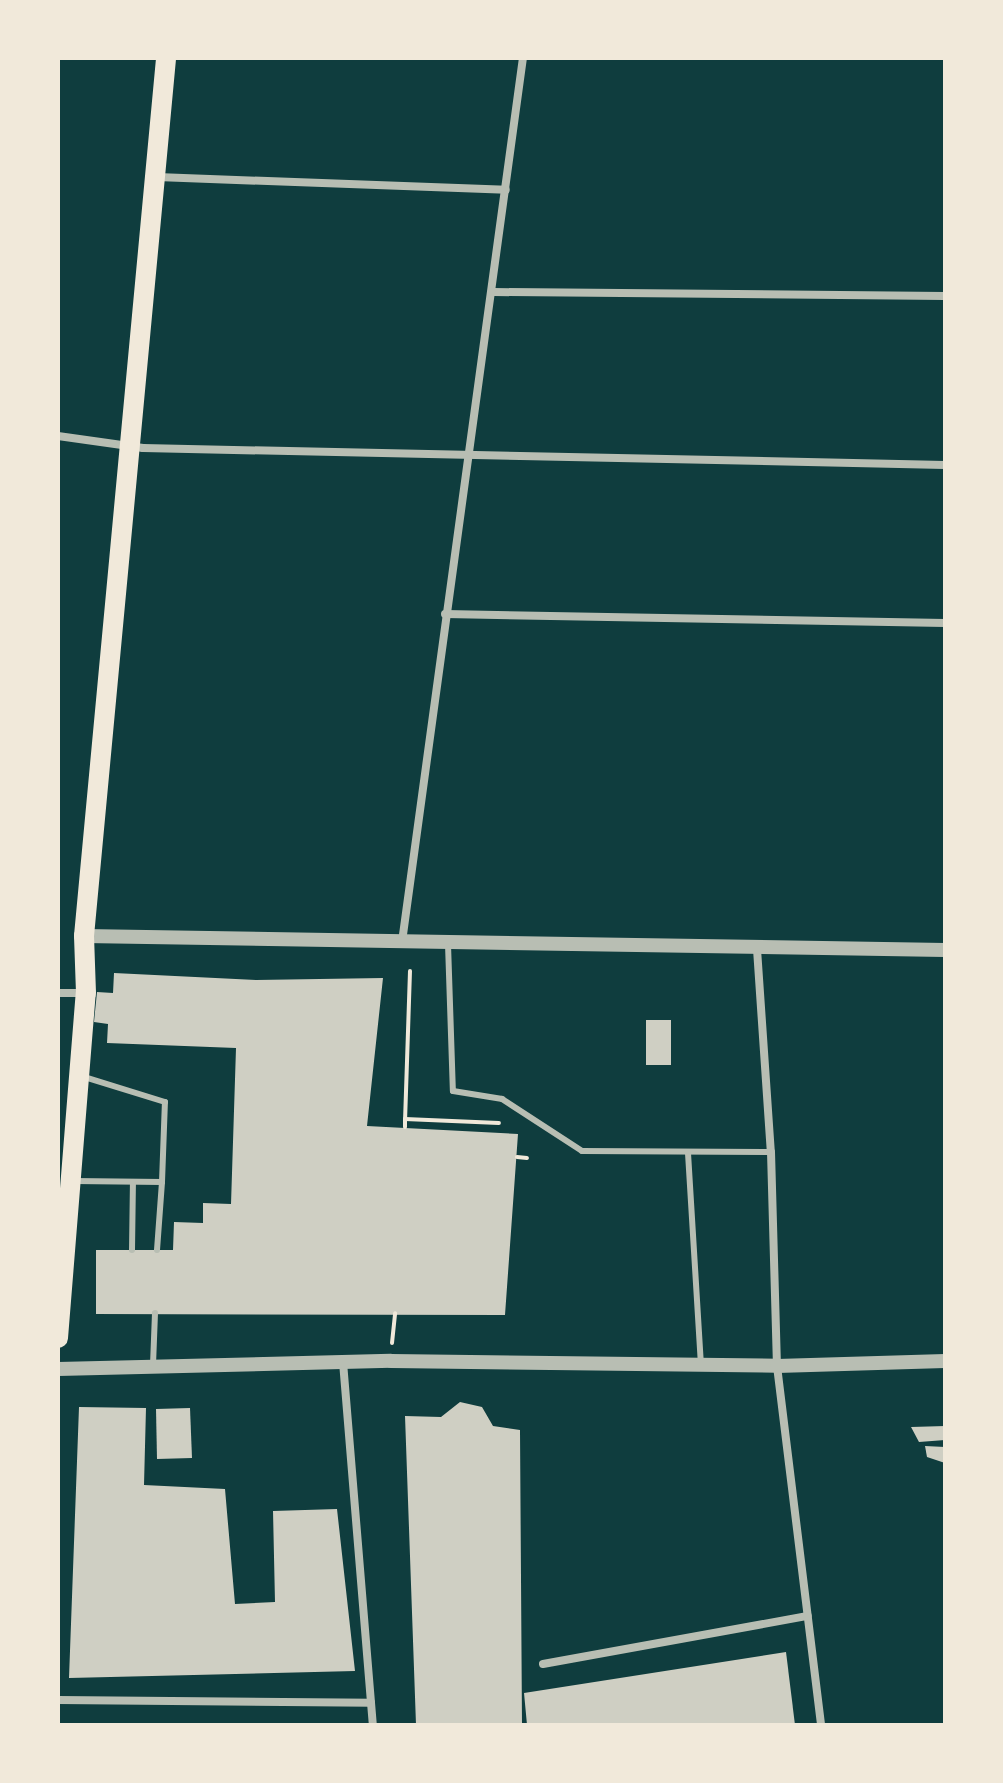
<!DOCTYPE html>
<html>
<head>
<meta charset="utf-8">
<style>
	body { margin:0 }
	#map { position:relative; width:1003px; height:1783px; overflow:hidden; background:#0f3d3e; font-family:Quicksand,sans-serif }
	div>[style] { position:absolute }
	.building>* { inset:0; background:#cfcfc3 }
	.path>* { height:4px; margin:-2px; padding:0 2px; transform-origin:2px; border-radius:2px; background:#f1e9da }
	.service>* { height:6px; margin:-3px; padding:0 3px; transform-origin:3px; border-radius:3px; background:#b8beb3 }
	.minor>* { height:8px; margin:-4px; padding:0 4px; transform-origin:4px; border-radius:4px; background:#b8beb3 }
	.tertiary>* { height:14px; margin:-7px; padding:0 7px; transform-origin:7px; border-radius:7px; background:#b8beb3 }
	.primary>* { height:20px; margin:-10px; padding:0 10px; transform-origin:10px; border-radius:10px; background:#f1e9da }
	span { translate:-50% -50%; white-space:nowrap; text-align:center; line-height:1.15; -webkit-text-stroke:7px #f1e9da; paint-order:stroke }
	.frame { position:absolute; inset:0; border:60px solid #f1e9da; pointer-events:none }
</style>
</head>
<body>
<div id="map">
	<div class="building">
		<i style="clip-path:polygon(114px 973px,256px 980px,383px 978px,367px 1126px,518px 1134px,505px 1315px,96px 1314px,96px 1250px,173px 1250px,174px 1222px,203px 1223px,203px 1203px,231px 1204px,236px 1048px,107px 1043px,108px 1024px,94px 1022px,97px 992px,113px 993px)"></i>
		<i style="clip-path:polygon(646px 1020px,671px 1020px,671px 1065px,646px 1065px)"></i>
		<i style="clip-path:polygon(460px 1402px,482px 1407px,493px 1426px,520px 1430px,522px 1725px,416px 1725px,405px 1416px,441px 1417px)"></i>
		<i style="clip-path:polygon(79px 1407px,146px 1408px,144px 1485px,225px 1489px,235px 1604px,275px 1602px,273px 1511px,337px 1509px,355px 1671px,69px 1678px)"></i>
		<i style="clip-path:polygon(190px 1408px,192px 1458px,157px 1459px,156px 1409px)"></i>
		<i style="clip-path:polygon(945px 1426px,945px 1440px,919px 1442px,911px 1427px)"></i>
		<i style="clip-path:polygon(925px 1446px,945px 1447px,945px 1463px,927px 1457px)"></i>
		<i style="clip-path:polygon(786px 1652px,795px 1725px,527px 1725px,524px 1693px)"></i>
	</div>
	<div class="path">
		<i style="left:410px;top:971px;width:148px;rotate:91.9deg"></i>
		<i style="left:405px;top:1119px;width:94px;rotate:2.4deg"></i>
		<i style="left:405px;top:1127px;width:8px;rotate:-90deg"></i>
		<i style="left:517px;top:1157px;width:10px;rotate:6deg"></i>
		<i style="left:392px;top:1343px;width:30px;rotate:-84deg"></i>
	</div>
	<div class="service">
		<i style="left:448px;top:944px;width:147px;rotate:88.1deg"></i>
		<i style="left:453px;top:1091px;width:50px;rotate:9.3deg"></i>
		<i style="left:502px;top:1099px;width:95px;rotate:33deg"></i>
		<i style="left:582px;top:1151px;width:189px;rotate:0.3deg"></i>
		<i style="left:688px;top:1153px;width:211px;rotate:86.5deg"></i>
		<i style="left:74px;top:1181px;width:88px;rotate:0.7deg"></i>
		<i style="left:162px;top:1182px;width:80px;rotate:-87.9deg"></i>
		<i style="left:165px;top:1102px;width:85px;rotate:-162.8deg"></i>
		<i style="left:132px;top:1250px;width:68px;rotate:-89.2deg"></i>
		<i style="left:157px;top:1250px;width:68px;rotate:-85.8deg"></i>
		<i style="left:153px;top:1365px;width:52px;rotate:-87.8deg"></i>
	</div>
	<div class="minor">
		<i style="left:157px;top:177px;width:349px;rotate:2.1deg"></i>
		<i style="left:494px;top:292px;width:451px;rotate:0.5deg"></i>
		<i style="left:58px;top:436px;width:86px;rotate:8deg"></i>
		<i style="left:143px;top:448px;width:802px;rotate:1.21deg"></i>
		<i style="left:445px;top:614px;width:500px;rotate:1.03deg"></i>
		<i style="left:402px;top:942px;width:892px;rotate:-82.21deg"></i>
		<i style="left:757px;top:949px;width:203px;rotate:86.1deg"></i>
		<i style="left:771px;top:1152px;width:214px;rotate:88.4deg"></i>
		<i style="left:777px;top:1366px;width:362px;rotate:83deg"></i>
		<i style="left:58px;top:993px;width:27px"></i>
		<i style="left:343px;top:1362px;width:364px;rotate:85.3deg"></i>
		<i style="left:543px;top:1664px;width:269px;rotate:-10.3deg"></i>
		<i style="left:58px;top:1700px;width:313px;rotate:0.5deg"></i>
	</div>
	<div class="tertiary">
		<i style="left:84px;top:936px;width:861px;rotate:0.93deg"></i>
		<i style="left:58px;top:1369px;width:333px;rotate:-1.4deg"></i>
		<i style="left:391px;top:1361px;width:386px;rotate:0.7deg"></i>
		<i style="left:777px;top:1366px;width:168px;rotate:-1.7deg"></i>
	</div>
	<div class="primary">
		<i style="left:58px;top:1338px;width:346px;rotate:-85.4deg"></i>
		<i style="left:86px;top:993px;width:57px;rotate:-92deg"></i>
		<i style="left:84px;top:936px;width:882px;rotate:-84.66deg"></i>
	</div>
	<div class="frame"></div>
</div>
</body>
</html>
